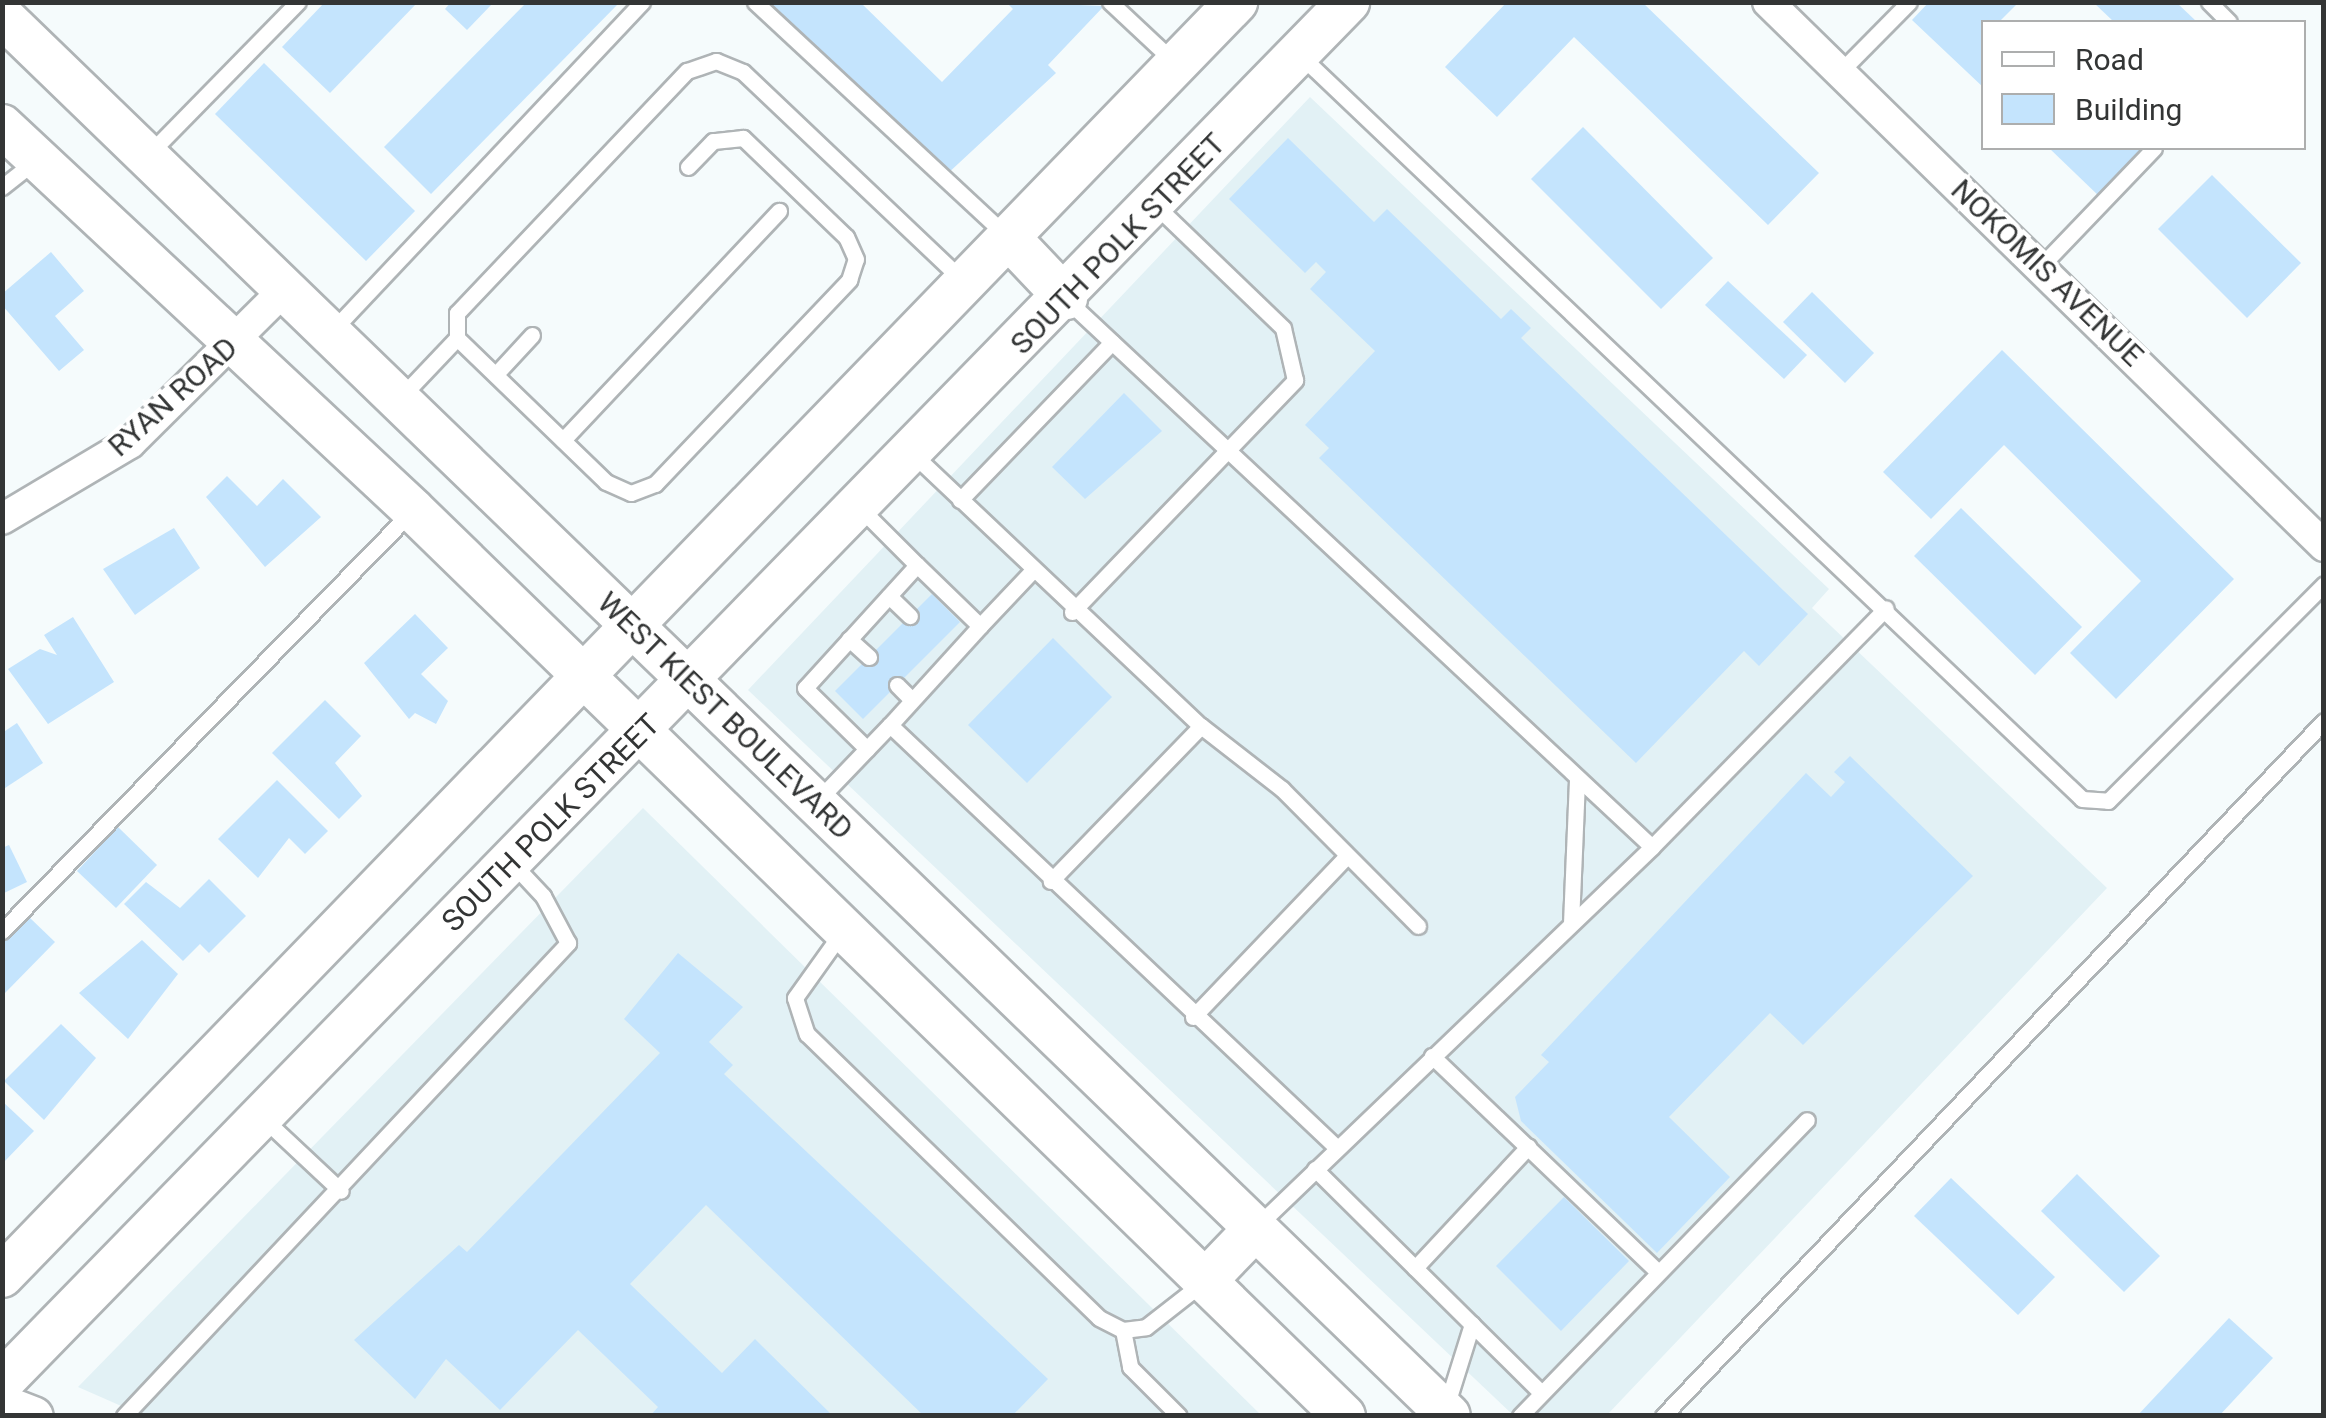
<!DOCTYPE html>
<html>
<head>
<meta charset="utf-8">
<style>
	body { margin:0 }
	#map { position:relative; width:2326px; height:1418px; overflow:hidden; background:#f5fbfc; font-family:Roboto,sans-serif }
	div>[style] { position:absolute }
	.built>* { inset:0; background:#e2f1f5 }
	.building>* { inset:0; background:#c4e4fd }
	.roads { filter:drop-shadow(2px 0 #afb4b6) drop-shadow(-2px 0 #afb4b6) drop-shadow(0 2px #afb4b6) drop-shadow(0 -2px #afb4b6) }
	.service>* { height:15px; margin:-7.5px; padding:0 7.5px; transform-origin:7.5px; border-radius:7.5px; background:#fff }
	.minor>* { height:30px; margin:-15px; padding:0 15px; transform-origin:15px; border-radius:15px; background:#fff }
	.tertiary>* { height:38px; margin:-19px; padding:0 19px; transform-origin:19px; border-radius:19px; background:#fff }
	.secondary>* { height:42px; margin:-21px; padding:0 21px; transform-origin:21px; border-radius:21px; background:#fff }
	span { translate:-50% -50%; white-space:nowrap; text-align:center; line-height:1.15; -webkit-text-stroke:8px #fff; paint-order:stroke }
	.street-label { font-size:30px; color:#333535 }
	.frame { position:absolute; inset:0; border:5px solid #333535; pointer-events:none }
	.legend { position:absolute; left:1981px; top:20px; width:325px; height:130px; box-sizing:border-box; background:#fff; border:2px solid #adaeae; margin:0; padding:12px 18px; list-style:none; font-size:30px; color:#333535 }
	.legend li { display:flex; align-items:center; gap:20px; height:50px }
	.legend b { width:50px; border:2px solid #adaeae }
</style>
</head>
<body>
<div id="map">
	<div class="built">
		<i style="clip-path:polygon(1310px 97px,1829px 589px,1812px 608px,2107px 888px,1607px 1415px,1513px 1415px,748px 690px)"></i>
		<i style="clip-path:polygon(643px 808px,1261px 1415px,144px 1416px,78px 1387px)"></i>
	</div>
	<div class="building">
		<i style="clip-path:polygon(325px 2px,418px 2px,330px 93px,282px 47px)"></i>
		<i style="clip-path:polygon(451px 2px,494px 2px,467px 30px,445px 9px)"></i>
		<i style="clip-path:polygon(527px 2px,620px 2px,431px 194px,384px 147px)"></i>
		<i style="clip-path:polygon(767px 2px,860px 2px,942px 82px,1013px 9px,1006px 2px,1104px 6px,1048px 65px,1056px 73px,945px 176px)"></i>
		<i style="clip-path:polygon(1507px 2px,1642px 2px,1819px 173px,1768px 225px,1574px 37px,1497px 117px,1445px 67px)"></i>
		<i style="clip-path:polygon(1929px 2px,2019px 2px,1999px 22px,1984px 22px,1984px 88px,1912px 20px)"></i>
		<i style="clip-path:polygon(2093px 2px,2176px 2px,2197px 22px,2114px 22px)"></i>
		<i style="clip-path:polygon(264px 63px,415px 211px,366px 261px,215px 114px)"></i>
		<i style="clip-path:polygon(1583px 127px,1713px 258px,1661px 309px,1531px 179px)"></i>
		<i style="clip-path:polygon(1288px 138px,1374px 222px,1387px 209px,1501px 319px,1511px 309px,1531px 328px,1521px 338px,1808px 614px,1759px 666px,1744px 651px,1636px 763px,1319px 458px,1329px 448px,1305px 425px,1375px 351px,1310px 289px,1326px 272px,1316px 262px,1305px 273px,1229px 199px)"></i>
		<i style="clip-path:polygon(2049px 148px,2141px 148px,2102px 199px)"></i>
		<i style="clip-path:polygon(2212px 175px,2301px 263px,2247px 318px,2158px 229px)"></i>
		<i style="clip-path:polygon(51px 252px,84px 291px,55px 316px,84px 350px,59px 371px,2px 305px,2px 294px)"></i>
		<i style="clip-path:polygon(1728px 281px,1807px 355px,1784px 379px,1705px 305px)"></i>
		<i style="clip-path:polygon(1812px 292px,1874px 353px,1845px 383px,1783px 322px)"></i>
		<i style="clip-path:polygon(2002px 350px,2234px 579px,2116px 699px,2070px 653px,2141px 581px,2004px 445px,1931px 519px,1883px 472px)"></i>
		<i style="clip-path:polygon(1124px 393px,1162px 431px,1085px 499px,1052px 467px)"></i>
		<i style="clip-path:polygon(227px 476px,257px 506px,283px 479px,321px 517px,265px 567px,206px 497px)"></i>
		<i style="clip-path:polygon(1961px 508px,2082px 627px,2035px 675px,1914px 556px)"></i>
		<i style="clip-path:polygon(174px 528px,200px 568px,135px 615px,103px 569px)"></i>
		<i style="clip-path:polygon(932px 594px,960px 622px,863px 719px,835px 691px)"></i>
		<i style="clip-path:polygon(415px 614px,448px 648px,421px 674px,448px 701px,436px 724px,415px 713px,409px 719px,364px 663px)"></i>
		<i style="clip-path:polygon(73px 617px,114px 682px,48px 724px,8px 669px,40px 649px,57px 655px,44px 635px)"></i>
		<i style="clip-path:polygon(1053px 638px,1112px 697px,1027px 783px,968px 725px)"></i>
		<i style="clip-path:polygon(325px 700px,361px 736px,335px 763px,362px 796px,339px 819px,272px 753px)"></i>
		<i style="clip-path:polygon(17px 723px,43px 763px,2px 790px,2px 733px)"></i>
		<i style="clip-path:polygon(1850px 756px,1973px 876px,1803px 1045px,1770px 1013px,1669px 1117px,1730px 1177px,1657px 1253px,1521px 1121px,1515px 1097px,1549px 1062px,1541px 1055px,1806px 773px,1831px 797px,1845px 782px,1834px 772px)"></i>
		<i style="clip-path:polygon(277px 780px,328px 831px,305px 854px,289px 838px,258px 878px,218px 839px)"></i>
		<i style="clip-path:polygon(118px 827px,157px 865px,116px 908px,77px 871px)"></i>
		<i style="clip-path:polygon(9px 845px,27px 882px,2px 894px,2px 848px)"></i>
		<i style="clip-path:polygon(209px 879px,246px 916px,209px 953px,200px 944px,183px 961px,124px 904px,146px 882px,180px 908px)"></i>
		<i style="clip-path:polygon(29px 917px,55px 942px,5px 993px,2px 944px)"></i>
		<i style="clip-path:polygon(142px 940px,178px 974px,128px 1039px,79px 993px)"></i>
		<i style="clip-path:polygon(678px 953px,743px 1007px,709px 1042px,733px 1065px,724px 1074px,1048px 1379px,1012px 1416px,924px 1416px,706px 1205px,630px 1284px,722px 1373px,755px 1339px,833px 1416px,650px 1416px,658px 1407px,578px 1330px,500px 1410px,446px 1359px,415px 1399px,354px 1340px,459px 1245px,467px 1252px,660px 1053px,624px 1019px)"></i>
		<i style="clip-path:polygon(61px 1024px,96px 1058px,44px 1120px,4px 1081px)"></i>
		<i style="clip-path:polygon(2px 1101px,34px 1131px,2px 1164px)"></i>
		<i style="clip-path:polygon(2077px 1174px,2160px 1256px,2124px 1292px,2041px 1211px)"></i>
		<i style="clip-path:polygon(1951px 1178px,2055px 1277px,2018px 1315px,1914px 1216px)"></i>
		<i style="clip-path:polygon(1564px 1197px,1629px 1261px,1561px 1331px,1496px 1266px)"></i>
		<i style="clip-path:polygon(2229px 1318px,2273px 1358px,2219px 1416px,2137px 1416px)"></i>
	</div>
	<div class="roads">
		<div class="service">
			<i style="left:755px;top:2px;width:342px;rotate:42.9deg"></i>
			<i style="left:1110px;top:2px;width:86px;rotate:43.1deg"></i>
			<i style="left:2209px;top:2px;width:28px;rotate:45deg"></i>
			<i style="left:1300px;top:55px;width:1079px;rotate:43.57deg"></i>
			<i style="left:2082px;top:799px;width:26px;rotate:4deg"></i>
			<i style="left:2108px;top:801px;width:306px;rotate:-45.1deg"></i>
			<i style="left:1840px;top:72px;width:98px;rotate:-45.4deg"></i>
			<i style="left:148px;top:155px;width:214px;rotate:-45.6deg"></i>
			<i style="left:2px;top:187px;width:42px;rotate:-38.2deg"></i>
			<i style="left:2041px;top:266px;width:163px;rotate:-46.2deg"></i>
			<i style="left:1068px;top:301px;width:799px;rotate:43.07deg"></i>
			<i style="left:1652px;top:847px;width:547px;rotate:136.18deg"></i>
			<i style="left:332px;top:331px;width:452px;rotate:-46.7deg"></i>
			<i style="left:457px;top:338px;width:207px;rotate:44deg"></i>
			<i style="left:606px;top:482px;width:27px;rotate:24deg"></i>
			<i style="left:631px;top:493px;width:26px;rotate:-21deg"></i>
			<i style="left:655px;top:484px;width:282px;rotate:-46.4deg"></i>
			<i style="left:849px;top:280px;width:22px;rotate:-72deg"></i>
			<i style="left:856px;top:259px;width:24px;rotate:-114deg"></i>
			<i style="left:846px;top:237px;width:143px;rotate:-136.1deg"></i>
			<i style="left:743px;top:138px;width:30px;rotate:174deg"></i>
			<i style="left:713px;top:141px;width:36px;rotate:134deg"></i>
			<i style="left:496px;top:374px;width:53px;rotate:-47.3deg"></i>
			<i style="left:401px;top:397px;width:81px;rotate:-46.5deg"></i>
			<i style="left:457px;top:338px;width:25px;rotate:-90deg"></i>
			<i style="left:457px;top:313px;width:334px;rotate:-46.5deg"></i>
			<i style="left:687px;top:71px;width:31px;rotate:-19deg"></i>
			<i style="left:716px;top:61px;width:29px;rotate:22deg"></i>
			<i style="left:743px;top:72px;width:302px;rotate:43.5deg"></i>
			<i style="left:563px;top:440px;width:315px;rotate:-46.7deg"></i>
			<i style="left:914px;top:455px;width:395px;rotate:43.4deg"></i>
			<i style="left:1201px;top:726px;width:216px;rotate:134.1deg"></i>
			<i style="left:960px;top:500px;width:219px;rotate:-46.1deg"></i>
			<i style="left:861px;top:509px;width:79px;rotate:45deg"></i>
			<i style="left:917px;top:565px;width:166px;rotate:132.3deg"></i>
			<i style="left:805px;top:688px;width:87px;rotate:44.5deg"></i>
			<i style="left:889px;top:596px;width:29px;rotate:44deg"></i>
			<i style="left:1072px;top:612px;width:322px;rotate:-46.1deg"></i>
			<i style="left:1295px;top:380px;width:53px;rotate:-103deg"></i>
			<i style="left:1283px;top:328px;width:178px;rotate:-136.1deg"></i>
			<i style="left:980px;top:626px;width:76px;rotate:-46.6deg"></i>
			<i style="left:849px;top:639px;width:27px;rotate:42deg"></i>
			<i style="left:897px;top:685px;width:21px;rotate:45deg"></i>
			<i style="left:890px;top:725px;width:134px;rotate:-47.7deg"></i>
			<i style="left:980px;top:626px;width:88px;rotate:-135.9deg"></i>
			<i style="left:1201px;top:726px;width:103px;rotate:37.9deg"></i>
			<i style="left:1282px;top:789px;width:193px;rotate:45.2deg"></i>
			<i style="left:817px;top:801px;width:105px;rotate:-46.2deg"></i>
			<i style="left:890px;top:725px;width:614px;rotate:43.42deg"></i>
			<i style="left:1652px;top:847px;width:334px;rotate:-45.6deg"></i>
			<i style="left:1571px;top:923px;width:144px;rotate:-87.6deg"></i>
			<i style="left:2px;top:931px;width:584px;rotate:-45.69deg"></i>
			<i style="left:842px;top:932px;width:81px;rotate:125.5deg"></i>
			<i style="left:795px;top:998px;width:38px;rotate:72deg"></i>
			<i style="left:807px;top:1034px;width:407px;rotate:44.2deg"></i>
			<i style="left:1099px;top:1318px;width:27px;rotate:27deg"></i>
			<i style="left:1123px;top:1330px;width:23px;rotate:-7deg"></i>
			<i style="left:1146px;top:1327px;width:70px;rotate:-38deg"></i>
			<i style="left:1193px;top:1017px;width:223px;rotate:-46.3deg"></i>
			<i style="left:1432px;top:1056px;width:313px;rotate:43.7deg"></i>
			<i style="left:264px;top:1119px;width:105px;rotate:43.1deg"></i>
			<i style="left:1315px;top:1169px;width:318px;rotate:44.7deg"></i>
			<i style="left:1415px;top:1268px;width:166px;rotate:-47deg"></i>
			<i style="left:1123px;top:1330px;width:38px;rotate:79deg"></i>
			<i style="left:1130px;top:1367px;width:69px;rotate:45deg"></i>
			<i style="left:1446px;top:1407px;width:87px;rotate:-72.6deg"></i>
			<i style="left:124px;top:1416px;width:649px;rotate:-46.81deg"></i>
			<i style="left:568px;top:943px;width:53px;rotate:-118deg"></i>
			<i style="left:543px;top:896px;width:44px;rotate:-133.2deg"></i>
			<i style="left:1520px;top:1416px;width:412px;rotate:-45.9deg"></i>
			<i style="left:1663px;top:1416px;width:959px;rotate:-46.44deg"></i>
		</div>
		<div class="minor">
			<i style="left:1768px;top:2px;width:778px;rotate:44.37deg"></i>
			<i style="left:2px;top:519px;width:149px;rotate:-30.7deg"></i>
			<i style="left:130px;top:443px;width:213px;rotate:-44.8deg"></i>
		</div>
		<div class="tertiary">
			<i style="left:2px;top:1404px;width:34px;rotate:21deg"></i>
		</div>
		<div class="secondary">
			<i style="left:2px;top:16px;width:2013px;rotate:44.05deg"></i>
			<i style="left:2px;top:126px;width:562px;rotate:43.05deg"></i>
			<i style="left:413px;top:510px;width:1299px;rotate:44.22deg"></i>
			<i style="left:1009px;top:238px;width:83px;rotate:46.5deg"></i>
			<i style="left:2px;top:1276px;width:1774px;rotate:-45.91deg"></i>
			<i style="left:1205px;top:1281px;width:72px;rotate:-46.1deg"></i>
			<i style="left:2px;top:1382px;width:1928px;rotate:-45.71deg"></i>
		</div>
	</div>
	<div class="street-label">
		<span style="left:1118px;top:244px;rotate:-46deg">SOUTH POLK STREET</span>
		<span style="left:2047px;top:273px;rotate:44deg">NOKOMIS AVENUE</span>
		<span style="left:173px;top:397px;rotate:-42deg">RYAN ROAD</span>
		<span style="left:725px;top:716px;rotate:44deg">WEST KIEST BOULEVARD</span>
		<span style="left:551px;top:823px;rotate:-45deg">SOUTH POLK STREET</span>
	</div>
	<div class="frame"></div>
	<ul class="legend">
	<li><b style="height:12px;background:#fff"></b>Road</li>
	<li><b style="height:28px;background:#c4e4fd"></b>Building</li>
	</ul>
</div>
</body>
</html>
